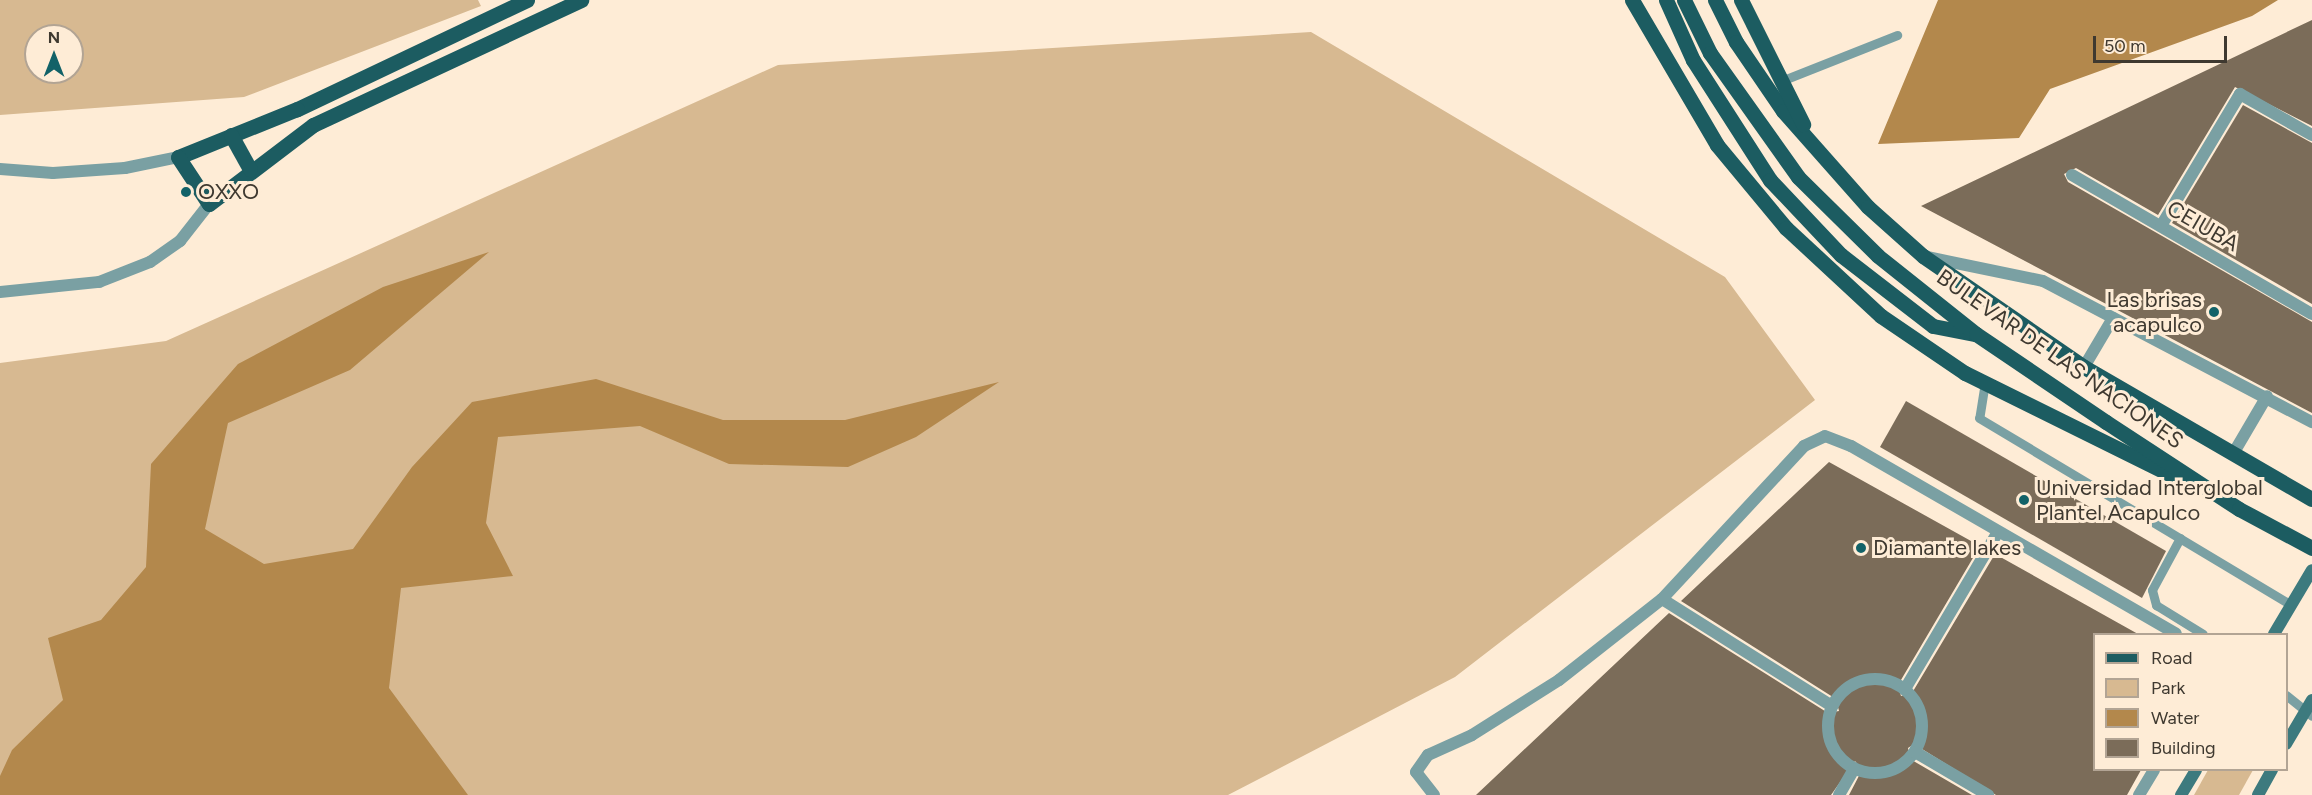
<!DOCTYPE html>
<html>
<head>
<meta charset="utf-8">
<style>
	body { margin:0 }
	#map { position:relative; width:2312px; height:795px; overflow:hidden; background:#feecd6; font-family:Figtree,sans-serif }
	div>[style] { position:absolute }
	.green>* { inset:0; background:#d7b991 }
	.water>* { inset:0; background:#b3884c }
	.building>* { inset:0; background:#7b6c59 }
	.service>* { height:9px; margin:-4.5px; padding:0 4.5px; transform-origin:4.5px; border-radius:4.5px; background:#7aa0a3 }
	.minor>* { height:12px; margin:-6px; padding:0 6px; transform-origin:6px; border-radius:6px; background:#7aa0a3 }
	.minor>.ring { margin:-6px; padding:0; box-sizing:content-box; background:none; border:12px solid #7aa0a3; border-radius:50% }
	.secondary>* { height:12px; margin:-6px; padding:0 6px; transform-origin:6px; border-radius:6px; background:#3d7a7e }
	.primary>* { height:15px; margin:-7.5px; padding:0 7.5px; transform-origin:7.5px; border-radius:7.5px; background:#1c5c61 }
	.dots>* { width:16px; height:16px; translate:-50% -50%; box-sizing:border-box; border:3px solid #feecd6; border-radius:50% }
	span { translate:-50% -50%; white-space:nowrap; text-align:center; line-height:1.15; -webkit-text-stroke:6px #feecd6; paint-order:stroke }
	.poi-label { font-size:22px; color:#3f3930 }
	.left { translate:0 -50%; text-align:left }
	.right { translate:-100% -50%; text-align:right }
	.street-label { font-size:22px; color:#3f3930 }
	.legend { position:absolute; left:2093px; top:633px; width:195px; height:138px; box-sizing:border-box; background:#feecd6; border:2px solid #b2a494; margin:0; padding:8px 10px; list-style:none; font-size:18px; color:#3f3930 }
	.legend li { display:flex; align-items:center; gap:12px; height:30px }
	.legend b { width:30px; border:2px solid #b2a494 }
	.north { position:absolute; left:24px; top:24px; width:60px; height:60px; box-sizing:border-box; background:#feecd6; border:2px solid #b2a494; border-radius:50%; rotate:0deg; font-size:16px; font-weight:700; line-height:24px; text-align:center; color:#3f3930 }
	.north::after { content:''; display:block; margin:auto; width:21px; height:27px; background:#126268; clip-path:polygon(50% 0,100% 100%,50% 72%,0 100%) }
	.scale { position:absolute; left:2093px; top:36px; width:134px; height:27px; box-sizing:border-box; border:3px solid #3f3930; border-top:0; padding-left:8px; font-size:18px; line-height:21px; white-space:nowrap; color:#3f3930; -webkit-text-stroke:4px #feecd6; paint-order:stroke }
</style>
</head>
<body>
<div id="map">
	<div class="green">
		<i style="clip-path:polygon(evenodd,0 0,478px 0,481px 6px,244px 97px,0 115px,0 0,36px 36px,72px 36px,72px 72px,36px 72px,36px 36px)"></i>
		<i style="clip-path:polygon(1311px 32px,1725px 277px,1815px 400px,1455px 677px,1228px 795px,0 795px,0 363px,166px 341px,778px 65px)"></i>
		<i style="clip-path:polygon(2208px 770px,2253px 770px,2239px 795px,2194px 795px)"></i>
	</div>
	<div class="water">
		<i style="clip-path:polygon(1938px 0,2278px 0,2252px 16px,2050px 89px,2019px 138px,1878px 144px)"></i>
		<i style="clip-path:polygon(489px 252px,350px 370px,228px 423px,205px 529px,264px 564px,353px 549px,412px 467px,472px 402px,596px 379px,723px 420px,845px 420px,999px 382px,916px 437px,848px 467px,729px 464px,640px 426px,498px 437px,486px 523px,513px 576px,401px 588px,389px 688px,468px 795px,0 795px,0 776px,12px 750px,63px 700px,48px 638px,101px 620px,146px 567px,151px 464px,238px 364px,383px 287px)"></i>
	</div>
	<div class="building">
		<i style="clip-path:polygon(2312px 20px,2312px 126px,2235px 87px,2158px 215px,2076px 168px,2064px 174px,2068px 182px,2312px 322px,2312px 413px,1921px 206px)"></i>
		<i style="clip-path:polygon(2243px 105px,2312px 143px,2312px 304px,2172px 223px)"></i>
		<i style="clip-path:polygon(1906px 401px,2166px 551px,2142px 598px,1880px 447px)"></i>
		<i style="clip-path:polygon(1829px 462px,1980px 546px,1898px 685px,1901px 696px,1912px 693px,1995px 554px,2138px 634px,2094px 634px,2094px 770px,2141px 770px,2127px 795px,1996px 795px,1914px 744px,1908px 748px,1910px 759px,1972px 795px,1849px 795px,1862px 770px,1855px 761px,1831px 795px,1476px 795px,1669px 613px,1828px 713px,1839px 711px,1836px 699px,1681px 601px)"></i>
	</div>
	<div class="service">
		<i style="left:1781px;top:81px;width:125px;rotate:-21.6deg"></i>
		<i style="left:1985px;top:382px;width:36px;rotate:99deg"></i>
		<i style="left:1979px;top:418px;width:364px;rotate:30.9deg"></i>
		<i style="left:2180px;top:538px;width:59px;rotate:118.3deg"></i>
		<i style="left:2152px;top:590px;width:16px;rotate:75deg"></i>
		<i style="left:2156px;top:605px;width:55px;rotate:31.7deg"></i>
		<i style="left:2286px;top:695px;width:33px;rotate:39deg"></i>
	</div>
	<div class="minor">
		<i style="left:0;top:169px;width:53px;rotate:4.3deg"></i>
		<i style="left:53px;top:173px;width:72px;rotate:-4deg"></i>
		<i style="left:125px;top:168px;width:54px;rotate:-11.7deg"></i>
		<i style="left:2072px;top:175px;width:277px;rotate:30.1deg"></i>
		<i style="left:2161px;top:226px;width:154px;rotate:-59.1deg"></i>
		<i style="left:2240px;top:94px;width:83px;rotate:29.7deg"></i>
		<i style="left:1927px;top:257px;width:118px;rotate:11.7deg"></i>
		<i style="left:2043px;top:281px;width:304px;rotate:27.7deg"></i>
		<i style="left:0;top:292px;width:100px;rotate:-5.8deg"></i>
		<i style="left:99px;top:282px;width:55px;rotate:-21.4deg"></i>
		<i style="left:150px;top:262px;width:37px;rotate:-35deg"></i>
		<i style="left:180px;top:241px;width:47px;rotate:-51.9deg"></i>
		<i style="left:2084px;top:367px;width:57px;rotate:-59.4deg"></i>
		<i style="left:2233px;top:454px;width:67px;rotate:-59.6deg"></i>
		<i style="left:1662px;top:599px;width:201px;rotate:32.2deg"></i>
		<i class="ring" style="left:1828px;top:679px;width:82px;height:82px"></i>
		<i style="left:1905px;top:689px;width:182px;rotate:-59.4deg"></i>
		<i style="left:1915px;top:752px;width:85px;rotate:30.5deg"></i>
		<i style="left:1434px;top:795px;width:29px;rotate:-128deg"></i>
		<i style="left:1416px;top:772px;width:21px;rotate:-55deg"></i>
		<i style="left:1428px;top:755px;width:48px;rotate:-24.4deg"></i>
		<i style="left:1472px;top:735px;width:103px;rotate:-32.3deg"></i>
		<i style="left:1559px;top:680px;width:131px;rotate:-38.2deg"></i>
		<i style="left:1662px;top:599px;width:209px;rotate:-47.1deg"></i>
		<i style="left:1804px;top:446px;width:23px;rotate:-25deg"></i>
		<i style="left:1825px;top:436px;width:28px;rotate:21deg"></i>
		<i style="left:1851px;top:446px;width:375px;rotate:30deg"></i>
		<i style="left:1839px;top:795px;width:30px;rotate:-60deg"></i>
		<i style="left:2139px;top:795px;width:29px;rotate:-59deg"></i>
	</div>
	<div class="secondary">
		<i style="left:2274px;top:634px;width:74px;rotate:-59.3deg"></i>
		<i style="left:2286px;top:744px;width:51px;rotate:-59.4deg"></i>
		<i style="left:2181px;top:795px;width:29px;rotate:-59deg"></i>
		<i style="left:2258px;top:795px;width:29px;rotate:-61deg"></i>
	</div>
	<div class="primary">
		<i style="left:527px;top:0;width:255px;rotate:154.6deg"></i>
		<i style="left:297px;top:109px;width:128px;rotate:158deg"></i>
		<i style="left:178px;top:157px;width:56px;rotate:56.6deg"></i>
		<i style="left:209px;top:204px;width:131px;rotate:-37.2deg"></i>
		<i style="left:313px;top:125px;width:296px;rotate:-25deg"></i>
		<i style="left:1632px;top:0;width:168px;rotate:59.6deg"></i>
		<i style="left:1717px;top:145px;width:108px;rotate:50.3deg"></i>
		<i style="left:1786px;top:228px;width:129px;rotate:42.8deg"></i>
		<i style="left:1881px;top:316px;width:102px;rotate:34.2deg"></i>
		<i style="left:1965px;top:373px;width:234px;rotate:26.3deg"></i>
		<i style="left:1666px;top:0;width:66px;rotate:65.8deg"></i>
		<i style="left:1693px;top:60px;width:143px;rotate:57.3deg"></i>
		<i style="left:1770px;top:180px;width:103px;rotate:46.6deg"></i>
		<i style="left:1841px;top:255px;width:116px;rotate:37.7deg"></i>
		<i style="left:1933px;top:326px;width:43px;rotate:10.8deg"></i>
		<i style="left:1684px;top:0;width:59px;rotate:63.9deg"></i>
		<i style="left:1710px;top:53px;width:152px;rotate:54.6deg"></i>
		<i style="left:1798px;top:177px;width:112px;rotate:44.6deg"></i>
		<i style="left:1878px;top:256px;width:125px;rotate:38.5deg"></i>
		<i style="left:1976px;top:334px;width:157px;rotate:34.1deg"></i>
		<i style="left:2106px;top:422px;width:159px;rotate:33.2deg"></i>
		<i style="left:2239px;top:509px;width:83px;rotate:28.1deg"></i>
		<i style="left:1715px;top:0;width:47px;rotate:63.4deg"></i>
		<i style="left:1736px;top:42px;width:83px;rotate:55.7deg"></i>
		<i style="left:1783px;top:111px;width:128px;rotate:48.5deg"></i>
		<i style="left:1868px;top:207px;width:74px;rotate:41.7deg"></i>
		<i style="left:1923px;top:256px;width:196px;rotate:34.6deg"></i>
		<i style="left:2084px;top:367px;width:263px;rotate:30.1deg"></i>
		<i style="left:1741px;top:0;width:139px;rotate:63.4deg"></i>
		<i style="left:231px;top:135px;width:39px;rotate:61deg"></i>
	</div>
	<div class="dots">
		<i style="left:186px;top:192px;background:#126268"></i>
		<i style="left:2214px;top:312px;background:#126268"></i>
		<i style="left:2024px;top:500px;background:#126268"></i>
		<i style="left:1861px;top:548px;background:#126268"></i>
	</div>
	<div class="poi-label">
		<span class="left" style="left:198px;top:192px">OXXO</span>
		<span class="right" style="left:2202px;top:312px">Las brisas<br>acapulco</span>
		<span class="left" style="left:2036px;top:500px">Universidad Interglobal<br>Plantel Acapulco</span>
		<span class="left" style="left:1873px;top:548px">Diamante lakes</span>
	</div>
	<div class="street-label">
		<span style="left:2203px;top:226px;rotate:30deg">CEIUBA</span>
		<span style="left:2060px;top:359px;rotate:35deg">BULEVAR DE LAS NACIONES</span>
	</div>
	<ul class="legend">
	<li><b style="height:8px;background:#1c5c61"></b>Road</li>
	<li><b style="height:16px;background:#d7b991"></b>Park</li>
	<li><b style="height:16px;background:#b3884c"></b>Water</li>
	<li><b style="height:16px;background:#7b6c59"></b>Building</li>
	</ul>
	<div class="north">N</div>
	<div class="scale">50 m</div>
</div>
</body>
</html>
